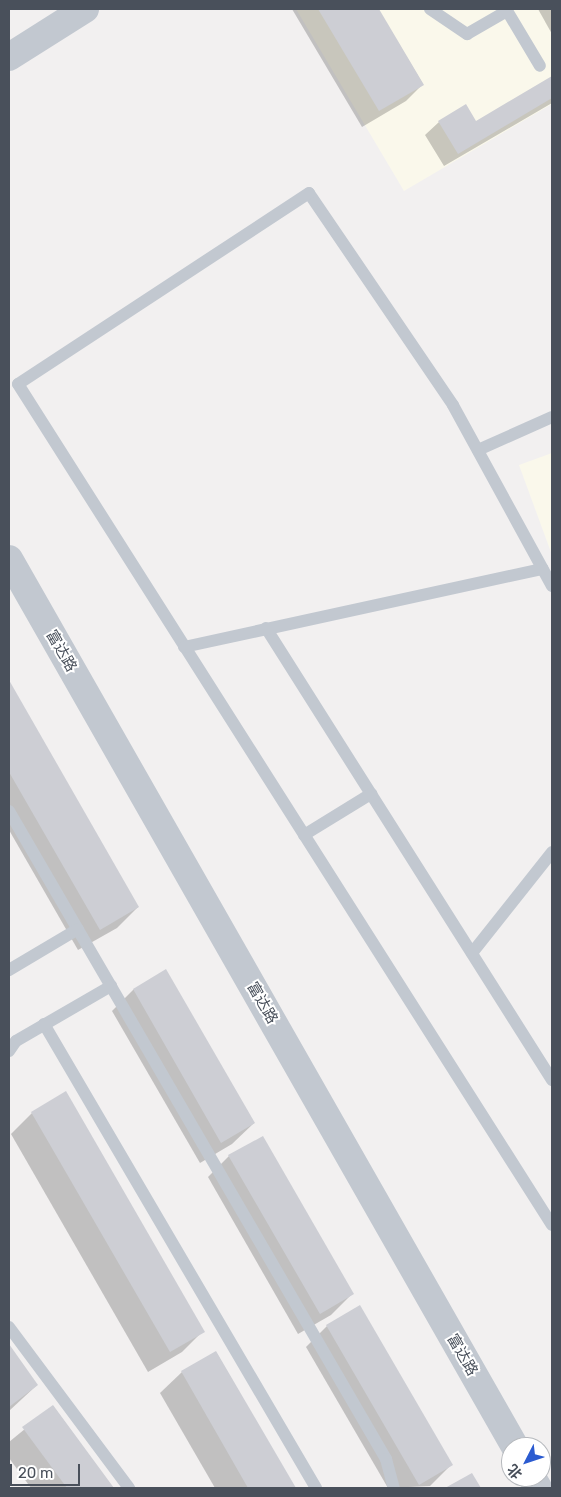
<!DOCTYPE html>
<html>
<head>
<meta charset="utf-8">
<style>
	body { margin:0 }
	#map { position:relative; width:561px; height:1497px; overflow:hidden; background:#f2f0f0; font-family:Rubik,"Noto Sans SC",sans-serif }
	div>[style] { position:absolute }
	.commercial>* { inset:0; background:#faf8eb }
	.shadow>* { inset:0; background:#0003 }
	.building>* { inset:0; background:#cdced4 }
	.service>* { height:12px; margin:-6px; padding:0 6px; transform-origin:6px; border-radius:6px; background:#c2c8d0 }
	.tertiary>* { height:28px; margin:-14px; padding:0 14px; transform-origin:14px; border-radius:14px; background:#c2c8d0 }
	span { translate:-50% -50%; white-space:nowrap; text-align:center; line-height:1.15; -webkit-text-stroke:4px #fff; paint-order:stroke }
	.street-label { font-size:15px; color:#49505b }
	.frame { position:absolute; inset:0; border:10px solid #49505b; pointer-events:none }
	.north { position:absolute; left:501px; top:1437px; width:50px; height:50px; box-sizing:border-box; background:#fff; border:1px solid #b6b9bd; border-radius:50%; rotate:229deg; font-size:14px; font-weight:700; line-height:20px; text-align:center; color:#49505b }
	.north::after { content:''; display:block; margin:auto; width:18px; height:22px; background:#2b5bd0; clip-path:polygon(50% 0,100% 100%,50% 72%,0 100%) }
	.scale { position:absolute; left:10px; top:1464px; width:70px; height:22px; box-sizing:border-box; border:2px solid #49505b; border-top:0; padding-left:6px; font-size:15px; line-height:18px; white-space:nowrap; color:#49505b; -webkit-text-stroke:4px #fff; paint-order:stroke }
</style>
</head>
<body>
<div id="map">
	<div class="commercial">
		<i style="clip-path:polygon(296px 9px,552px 9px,552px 104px,404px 191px)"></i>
		<i style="clip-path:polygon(552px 453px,552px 555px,519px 465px)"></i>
	</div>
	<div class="shadow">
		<i style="clip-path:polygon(292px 9px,378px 9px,423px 84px,406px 101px,362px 127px)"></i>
		<i style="clip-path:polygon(538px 9px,552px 9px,552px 34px)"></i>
		<i style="clip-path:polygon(552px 78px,552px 103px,444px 166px,425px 135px,439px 122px,476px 123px)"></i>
		<i style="clip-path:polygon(9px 683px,138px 907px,117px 928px,78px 950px,9px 830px)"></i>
		<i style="clip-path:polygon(166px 971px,254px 1123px,232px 1144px,200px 1163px,112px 1011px,133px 990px)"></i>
		<i style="clip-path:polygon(32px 1113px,203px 1331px,182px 1352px,148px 1372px,11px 1134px)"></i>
		<i style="clip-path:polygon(229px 1156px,352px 1294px,331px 1315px,298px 1334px,208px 1177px)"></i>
		<i style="clip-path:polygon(327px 1326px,451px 1465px,430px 1486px,388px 1488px,306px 1347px)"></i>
		<i style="clip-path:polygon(9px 1347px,37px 1385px,9px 1411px)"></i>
		<i style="clip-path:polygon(216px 1352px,294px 1488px,215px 1488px,160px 1393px,182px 1372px)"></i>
		<i style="clip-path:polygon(53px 1406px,113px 1488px,31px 1488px,9px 1458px,9px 1442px)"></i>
	</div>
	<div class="building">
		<i style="clip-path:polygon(318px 9px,379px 9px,424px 85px,379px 111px)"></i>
		<i style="clip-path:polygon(552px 76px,552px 98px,458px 154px,438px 121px,466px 104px,476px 121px)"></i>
		<i style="clip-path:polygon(9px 680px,139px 907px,100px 930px,9px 772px)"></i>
		<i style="clip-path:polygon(166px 969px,255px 1123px,221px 1143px,133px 989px)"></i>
		<i style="clip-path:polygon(66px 1091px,205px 1332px,170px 1352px,31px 1112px)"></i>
		<i style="clip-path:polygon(263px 1136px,354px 1294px,320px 1314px,228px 1155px)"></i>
		<i style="clip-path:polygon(360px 1305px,453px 1465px,419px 1485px,326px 1325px)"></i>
		<i style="clip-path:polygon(9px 1344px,38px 1385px,9px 1407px)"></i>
		<i style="clip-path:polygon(216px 1351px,296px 1488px,248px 1488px,181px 1371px)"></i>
		<i style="clip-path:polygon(53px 1405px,114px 1488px,67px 1488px,22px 1427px)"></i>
		<i style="clip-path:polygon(472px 1473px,481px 1488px,445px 1488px)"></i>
	</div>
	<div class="service">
		<i style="left:430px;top:9px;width:45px;rotate:34deg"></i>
		<i style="left:467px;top:34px;width:46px;rotate:-29.9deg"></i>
		<i style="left:506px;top:9px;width:66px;rotate:59.2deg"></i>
		<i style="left:478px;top:450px;width:81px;rotate:-24deg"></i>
		<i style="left:552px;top:586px;width:206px;rotate:-118.7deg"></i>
		<i style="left:453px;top:405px;width:256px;rotate:-124.2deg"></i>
		<i style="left:309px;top:193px;width:348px;rotate:146.7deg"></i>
		<i style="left:18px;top:384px;width:996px;rotate:57.59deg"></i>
		<i style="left:266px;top:628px;width:535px;rotate:57.68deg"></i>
		<i style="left:184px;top:647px;width:367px;rotate:-12.3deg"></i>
		<i style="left:9px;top:811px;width:750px;rotate:59.81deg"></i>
		<i style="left:386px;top:1459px;width:30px;rotate:75deg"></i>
		<i style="left:304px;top:835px;width:79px;rotate:-31.5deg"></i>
		<i style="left:472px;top:953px;width:129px;rotate:-51.6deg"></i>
		<i style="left:9px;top:970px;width:80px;rotate:-30.7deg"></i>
		<i style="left:44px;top:1024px;width:538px;rotate:59.62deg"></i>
		<i style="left:9px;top:1051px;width:12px;rotate:-55deg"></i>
		<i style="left:16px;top:1041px;width:110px;rotate:-30.1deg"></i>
		<i style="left:9px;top:1327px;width:201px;rotate:53.3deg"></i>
	</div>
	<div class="tertiary">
		<i style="left:9px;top:57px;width:90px;rotate:-32.3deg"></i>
		<i style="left:9px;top:559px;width:1022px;rotate:60.32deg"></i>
		<i style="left:532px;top:1477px;width:13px;rotate:61deg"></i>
	</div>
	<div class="street-label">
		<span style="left:61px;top:651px;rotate:60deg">富达路</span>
		<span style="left:262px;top:1003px;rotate:60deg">富达路</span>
		<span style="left:462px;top:1355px;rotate:60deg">富达路</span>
	</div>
	<div class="frame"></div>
	<div class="north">北</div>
	<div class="scale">20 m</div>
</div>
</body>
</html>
